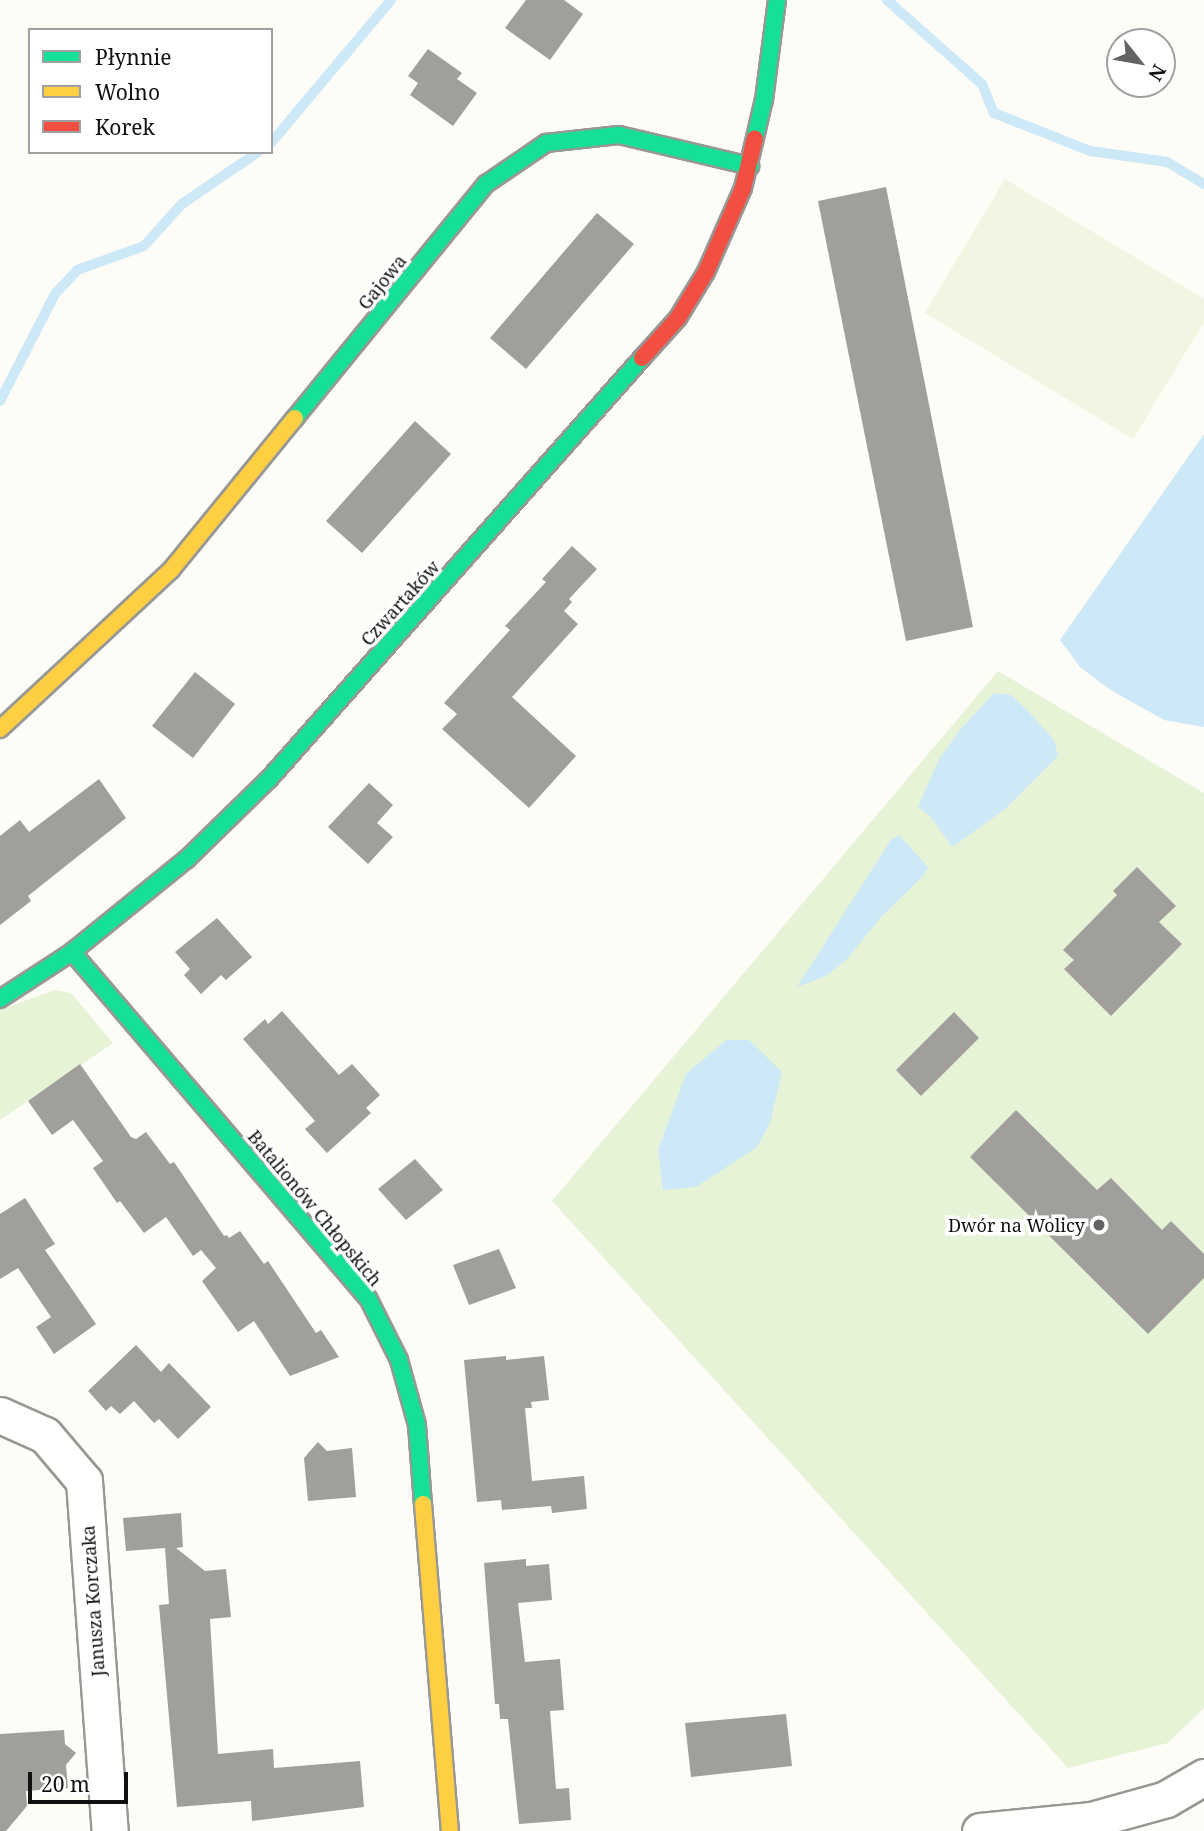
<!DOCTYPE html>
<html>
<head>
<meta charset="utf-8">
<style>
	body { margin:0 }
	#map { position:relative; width:1204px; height:1831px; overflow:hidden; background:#fdfcf7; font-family:"Noto Serif",serif }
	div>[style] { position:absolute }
	.green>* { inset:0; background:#e7f3d7 }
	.pitch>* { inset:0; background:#f0f6e1 }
	.water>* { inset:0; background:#cde8f7 }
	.stream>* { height:10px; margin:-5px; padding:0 5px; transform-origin:5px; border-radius:5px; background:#cde8f7 }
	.building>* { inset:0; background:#a19f9c }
	.roads { filter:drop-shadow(2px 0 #979795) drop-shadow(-2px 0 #979795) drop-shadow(0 2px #979795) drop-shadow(0 -2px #979795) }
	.street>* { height:35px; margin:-17.5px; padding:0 17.5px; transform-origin:17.5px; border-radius:17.5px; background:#fffffe }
	.fast>* { height:16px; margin:-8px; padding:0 8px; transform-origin:8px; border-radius:8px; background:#16e098 }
	.slow>* { height:16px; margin:-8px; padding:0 8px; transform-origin:8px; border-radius:8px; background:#ffcf43 }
	.jam>* { height:16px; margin:-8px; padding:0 8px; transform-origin:8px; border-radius:8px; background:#f24e42 }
	.dots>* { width:19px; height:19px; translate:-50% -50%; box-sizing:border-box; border:4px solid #fff; border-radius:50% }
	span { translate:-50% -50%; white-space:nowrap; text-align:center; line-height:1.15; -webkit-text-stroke:7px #fff; paint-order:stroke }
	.street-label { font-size:18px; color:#111 }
	.poi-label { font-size:18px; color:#111 }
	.right { translate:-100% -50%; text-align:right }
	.legend { position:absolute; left:28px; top:28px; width:245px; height:126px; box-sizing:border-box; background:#fff; border:2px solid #a0a0a0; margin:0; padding:9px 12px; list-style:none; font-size:21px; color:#111 }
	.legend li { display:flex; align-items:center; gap:14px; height:35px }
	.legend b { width:35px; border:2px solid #a0a0a0 }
	.north { position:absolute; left:1106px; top:28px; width:70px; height:70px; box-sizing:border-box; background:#fff; border:2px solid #a0a0a0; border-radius:50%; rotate:121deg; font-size:19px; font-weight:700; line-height:28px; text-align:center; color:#111 }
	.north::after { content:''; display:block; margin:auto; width:24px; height:32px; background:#646362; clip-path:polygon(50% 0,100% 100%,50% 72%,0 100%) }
	.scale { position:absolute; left:28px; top:1772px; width:100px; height:32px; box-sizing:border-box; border:4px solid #111; border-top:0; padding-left:9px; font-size:21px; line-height:24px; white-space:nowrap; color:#111; -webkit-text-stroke:5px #fff; paint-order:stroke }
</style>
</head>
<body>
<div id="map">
	<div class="green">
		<i style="clip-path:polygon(998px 671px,1204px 793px,1204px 1708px,1168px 1743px,1068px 1768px,552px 1201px)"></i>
		<i style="clip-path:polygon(54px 990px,71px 993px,113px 1043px,0 1120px,0 1010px)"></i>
	</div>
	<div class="pitch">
		<i style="clip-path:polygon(1005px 179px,1204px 299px,1204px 322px,1133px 439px,925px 313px)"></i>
	</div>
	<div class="water">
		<i style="clip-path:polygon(1204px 434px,1204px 727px,1164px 720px,1109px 689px,1080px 667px,1060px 640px)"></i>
		<i style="clip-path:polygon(994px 693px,1011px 695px,1028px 711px,1054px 740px,1058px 756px,1004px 810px,952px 847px,931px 817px,918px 807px,939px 759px,960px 730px)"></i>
		<i style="clip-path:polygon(899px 835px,928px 867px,923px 876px,882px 916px,847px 959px,826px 976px,797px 987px,890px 841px)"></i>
		<i style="clip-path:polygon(726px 1040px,749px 1040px,782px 1072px,770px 1123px,757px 1147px,696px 1187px,663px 1190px,658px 1150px,686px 1074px)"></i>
	</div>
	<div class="stream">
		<i style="left:887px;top:0;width:127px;rotate:41.5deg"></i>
		<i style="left:982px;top:84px;width:31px;rotate:68deg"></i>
		<i style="left:994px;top:113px;width:103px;rotate:21.6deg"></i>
		<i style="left:1090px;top:151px;width:78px;rotate:8.1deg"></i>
		<i style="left:1167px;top:162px;width:43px;rotate:30.7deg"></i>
		<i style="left:271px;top:143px;width:187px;rotate:-50deg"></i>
		<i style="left:0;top:401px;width:120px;rotate:-62.8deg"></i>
		<i style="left:55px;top:294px;width:33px;rotate:-47deg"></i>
		<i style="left:77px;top:270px;width:71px;rotate:-19.7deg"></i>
		<i style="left:144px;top:246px;width:57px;rotate:-47.9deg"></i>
		<i style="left:182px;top:204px;width:92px;rotate:-34.4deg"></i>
	</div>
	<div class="building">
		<i style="clip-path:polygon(526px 0,564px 0,583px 14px,550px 60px,505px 28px)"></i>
		<i style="clip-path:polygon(428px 49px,462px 73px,457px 79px,477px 93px,453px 126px,410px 95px,418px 83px,408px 76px)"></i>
		<i style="clip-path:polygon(886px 187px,973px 627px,906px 641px,818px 201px)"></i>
		<i style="clip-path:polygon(597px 213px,634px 244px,526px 369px,490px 338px)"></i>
		<i style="clip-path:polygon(415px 421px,451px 454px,362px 553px,326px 521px)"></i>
		<i style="clip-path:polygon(572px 546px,597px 569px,569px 599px,572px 602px,564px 611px,578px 624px,512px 697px,576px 756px,529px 808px,442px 729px,457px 714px,444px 703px,510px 630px,505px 626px,546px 582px,542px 579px)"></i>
		<i style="clip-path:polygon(195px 672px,235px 704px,193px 758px,152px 726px)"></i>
		<i style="clip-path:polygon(99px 779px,126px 818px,28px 896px,31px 901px,0 925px,0 836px,20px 820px,29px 832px)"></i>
		<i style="clip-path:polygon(369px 783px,393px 805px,377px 823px,393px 837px,368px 864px,328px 827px)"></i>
		<i style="clip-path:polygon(1137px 867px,1176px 906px,1159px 922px,1182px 944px,1111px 1016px,1064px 969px,1074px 960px,1063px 950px,1117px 895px,1113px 891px)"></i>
		<i style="clip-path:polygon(217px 918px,252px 957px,226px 980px,221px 975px,201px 994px,184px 975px,190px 969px,175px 952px)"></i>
		<i style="clip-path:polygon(282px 1011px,339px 1075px,352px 1064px,380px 1095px,366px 1108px,371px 1113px,327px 1153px,305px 1129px,315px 1121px,243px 1039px,265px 1019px,268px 1024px)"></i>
		<i style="clip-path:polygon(954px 1012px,979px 1038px,921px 1096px,896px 1070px)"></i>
		<i style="clip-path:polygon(80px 1064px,131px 1137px,136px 1139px,146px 1132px,170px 1164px,174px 1162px,224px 1236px,227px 1235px,229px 1238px,240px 1231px,264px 1264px,268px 1261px,316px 1333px,321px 1330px,339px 1357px,290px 1376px,254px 1321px,238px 1332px,202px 1281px,216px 1268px,201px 1250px,193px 1256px,166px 1217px,144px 1233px,120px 1201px,117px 1203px,93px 1168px,103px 1161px,73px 1120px,52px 1135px,28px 1101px)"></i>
		<i style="clip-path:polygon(1016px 1110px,1097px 1190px,1111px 1178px,1162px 1230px,1171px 1221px,1204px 1254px,1204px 1278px,1148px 1334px,970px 1157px)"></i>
		<i style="clip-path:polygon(415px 1159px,443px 1190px,406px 1220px,378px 1189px)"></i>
		<i style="clip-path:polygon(25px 1198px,55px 1244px,45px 1250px,96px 1324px,54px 1354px,36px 1327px,51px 1317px,18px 1268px,0 1279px,0 1214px)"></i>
		<i style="clip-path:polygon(499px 1249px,516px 1288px,469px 1305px,453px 1265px)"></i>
		<i style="clip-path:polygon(136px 1345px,161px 1372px,169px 1363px,211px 1407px,178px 1439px,159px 1419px,154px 1423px,134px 1401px,120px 1414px,111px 1406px,106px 1411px,88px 1391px)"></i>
		<i style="clip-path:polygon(506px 1356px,506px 1360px,544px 1356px,549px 1400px,531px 1402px,532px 1408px,525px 1408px,532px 1481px,584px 1476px,587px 1509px,552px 1513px,551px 1506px,502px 1510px,501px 1500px,477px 1502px,464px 1360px)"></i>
		<i style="clip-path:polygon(318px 1442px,327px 1451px,352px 1448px,356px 1497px,308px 1501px,304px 1458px)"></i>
		<i style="clip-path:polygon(181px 1513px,183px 1547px,176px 1548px,205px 1571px,226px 1569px,231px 1617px,210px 1619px,218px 1754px,273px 1749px,274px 1768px,360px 1761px,364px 1807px,252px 1821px,251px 1801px,177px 1807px,159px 1605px,169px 1604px,165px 1548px,126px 1551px,123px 1518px)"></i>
		<i style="clip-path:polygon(526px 1559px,526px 1566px,549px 1564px,552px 1600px,518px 1603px,525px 1662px,560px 1659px,564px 1710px,550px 1711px,556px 1789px,569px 1788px,571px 1820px,519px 1824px,508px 1719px,500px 1719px,499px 1704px,495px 1704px,484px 1563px)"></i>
		<i style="clip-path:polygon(786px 1714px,792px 1766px,691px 1777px,685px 1723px)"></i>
		<i style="clip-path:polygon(64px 1730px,65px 1744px,76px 1753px,66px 1765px,68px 1788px,26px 1791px,27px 1806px,6px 1831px,0 1831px,0 1734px)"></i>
	</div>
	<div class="roads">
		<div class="street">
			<i style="left:0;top:1415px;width:49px;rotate:24deg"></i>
			<i style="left:45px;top:1435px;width:60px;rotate:49.7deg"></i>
			<i style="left:84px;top:1481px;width:351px;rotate:85.8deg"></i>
			<i style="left:980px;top:1831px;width:112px;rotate:-5.7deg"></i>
			<i style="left:1091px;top:1820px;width:78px;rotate:-15.6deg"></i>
			<i style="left:1166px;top:1799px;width:44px;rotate:-30.1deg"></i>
		</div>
		<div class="fast">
			<i style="left:755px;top:138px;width:39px;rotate:-77deg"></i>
			<i style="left:764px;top:100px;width:101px;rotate:-82.6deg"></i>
			<i style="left:295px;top:418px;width:302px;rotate:-50.8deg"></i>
			<i style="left:486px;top:184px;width:73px;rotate:-34.3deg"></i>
			<i style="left:546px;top:143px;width:73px;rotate:-6.3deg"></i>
			<i style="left:619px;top:135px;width:135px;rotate:13.3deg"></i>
			<i style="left:72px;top:952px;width:455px;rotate:49.5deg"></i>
			<i style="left:368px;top:1298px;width:69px;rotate:63.4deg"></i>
			<i style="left:399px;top:1360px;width:67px;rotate:74.5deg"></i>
			<i style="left:417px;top:1425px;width:79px;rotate:85.7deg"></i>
			<i style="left:0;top:999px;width:86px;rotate:-33.1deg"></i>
			<i style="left:72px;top:952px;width:148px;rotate:-39deg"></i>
			<i style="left:187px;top:859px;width:115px;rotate:-44.3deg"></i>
			<i style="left:269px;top:779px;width:562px;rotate:-48.46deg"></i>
		</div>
		<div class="slow">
			<i style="left:0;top:729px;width:233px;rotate:-42.9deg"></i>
			<i style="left:171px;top:570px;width:196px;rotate:-50.8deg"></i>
			<i style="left:423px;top:1504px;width:328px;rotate:85.3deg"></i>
		</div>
		<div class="jam">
			<i style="left:642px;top:358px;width:54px;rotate:-48deg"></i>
			<i style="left:678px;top:318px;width:54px;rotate:-58.7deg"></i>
			<i style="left:706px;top:272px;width:92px;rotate:-66.2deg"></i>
			<i style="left:743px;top:188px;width:51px;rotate:-76.5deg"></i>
		</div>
	</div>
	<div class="dots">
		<i style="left:1099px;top:1225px;background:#646362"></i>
	</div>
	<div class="street-label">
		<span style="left:382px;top:282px;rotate:-51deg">Gajowa</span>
		<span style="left:400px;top:603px;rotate:-48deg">Czwartaków</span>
		<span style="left:315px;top:1208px;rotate:50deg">Batalionów Chłopskich</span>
		<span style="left:93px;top:1601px;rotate:-94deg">Janusza Korczaka</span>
	</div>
	<div class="poi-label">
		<span class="right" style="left:1085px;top:1225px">Dwór na Wolicy</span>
	</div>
	<ul class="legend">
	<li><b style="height:9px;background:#16e098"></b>Płynnie</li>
	<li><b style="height:9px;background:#ffcf43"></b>Wolno</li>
	<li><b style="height:9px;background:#f24e42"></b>Korek</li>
	</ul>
	<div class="north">N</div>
	<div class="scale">20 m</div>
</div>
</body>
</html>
